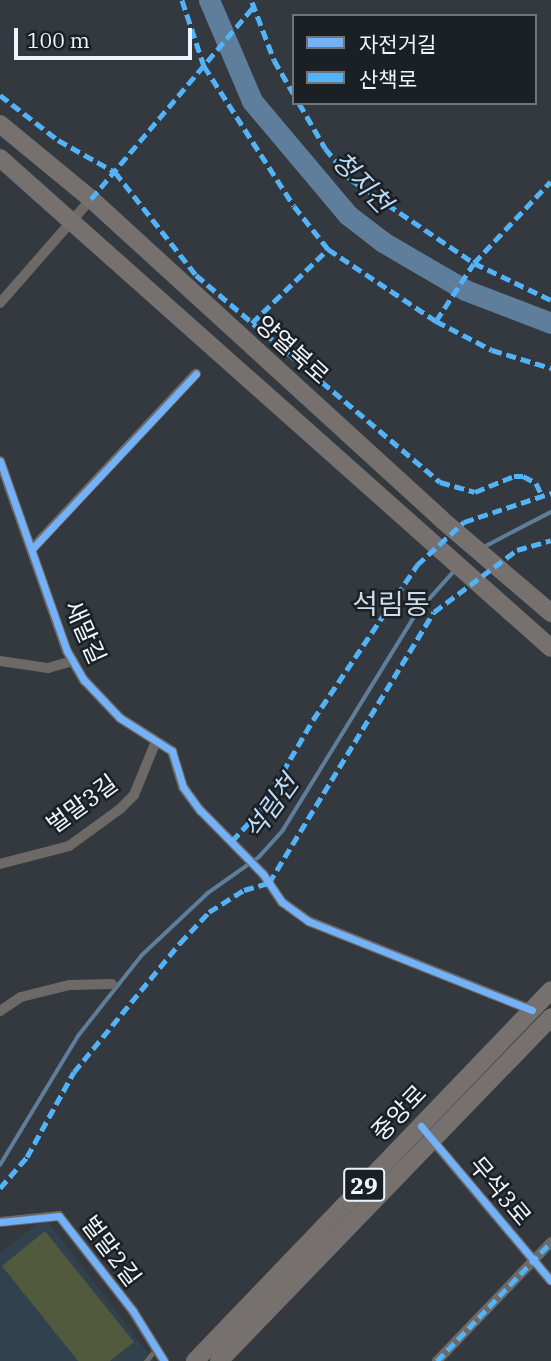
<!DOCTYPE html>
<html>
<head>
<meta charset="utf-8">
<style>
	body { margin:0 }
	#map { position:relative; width:551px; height:1361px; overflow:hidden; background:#33393e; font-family:"IBM Plex Serif","Noto Sans KR",serif }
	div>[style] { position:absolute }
	.built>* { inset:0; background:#32414e }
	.green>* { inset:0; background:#515a3c }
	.stream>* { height:3.5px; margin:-1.75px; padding:0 1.75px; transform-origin:1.75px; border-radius:1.75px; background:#5f7e9b }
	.river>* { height:21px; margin:-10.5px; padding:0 10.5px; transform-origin:10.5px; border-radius:10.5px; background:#5f7e9b }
	.service>* { height:5px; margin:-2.5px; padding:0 2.5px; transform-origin:2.5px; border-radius:2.5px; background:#6d6967 }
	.minor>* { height:10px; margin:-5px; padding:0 5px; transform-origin:5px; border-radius:5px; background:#6d6967 }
	.primary>* { height:18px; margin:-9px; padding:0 9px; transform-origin:9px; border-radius:9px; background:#76716f }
	.quiet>* { height:5px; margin-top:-2.5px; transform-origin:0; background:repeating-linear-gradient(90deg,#52b3f8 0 10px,transparent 0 15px) }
	.cycleway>* { height:7px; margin:-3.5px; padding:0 3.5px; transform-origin:3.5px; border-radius:3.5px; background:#73b2f8 }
	span { translate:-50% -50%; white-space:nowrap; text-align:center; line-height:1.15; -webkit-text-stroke:5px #1b2024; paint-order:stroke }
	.shield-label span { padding:2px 5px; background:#1b2024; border:2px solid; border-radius:5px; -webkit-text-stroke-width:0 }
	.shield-label { font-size:23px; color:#eff5fc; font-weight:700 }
	.street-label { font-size:24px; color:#eff5fc }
	.water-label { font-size:26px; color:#bcdcfb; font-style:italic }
	.quarter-label { font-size:28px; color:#cddae7 }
	.legend { position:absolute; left:292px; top:14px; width:245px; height:91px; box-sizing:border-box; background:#1b2024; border:2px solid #70757a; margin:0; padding:9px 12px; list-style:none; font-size:21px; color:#eff5fc }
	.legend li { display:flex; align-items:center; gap:14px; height:35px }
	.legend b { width:35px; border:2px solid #70757a }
	.scale { position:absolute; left:14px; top:28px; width:178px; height:32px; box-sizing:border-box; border:4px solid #eff5fc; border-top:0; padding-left:9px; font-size:21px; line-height:24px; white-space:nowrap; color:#eff5fc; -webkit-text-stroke:5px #1b2024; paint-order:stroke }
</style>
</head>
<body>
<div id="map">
	<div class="built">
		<i style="clip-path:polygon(45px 1218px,154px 1361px,0 1361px,0 1253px)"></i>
	</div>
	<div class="green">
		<i style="clip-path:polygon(45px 1231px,134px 1342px,110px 1361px,78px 1361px,2px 1266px)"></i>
	</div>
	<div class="stream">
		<i style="left:484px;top:547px;width:76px;rotate:-27.6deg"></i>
		<i style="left:0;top:1165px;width:151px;rotate:-58.8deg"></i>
		<i style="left:78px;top:1036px;width:103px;rotate:-51.7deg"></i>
		<i style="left:142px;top:955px;width:91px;rotate:-43.2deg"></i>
		<i style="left:208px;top:893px;width:62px;rotate:-35.2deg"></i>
		<i style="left:259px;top:857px;width:36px;rotate:-48deg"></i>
		<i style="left:283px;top:830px;width:254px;rotate:-58.4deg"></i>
		<i style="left:416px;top:614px;width:60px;rotate:-48.4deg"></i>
	</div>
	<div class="river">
		<i style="left:209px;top:0;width:110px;rotate:66.9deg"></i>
		<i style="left:252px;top:101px;width:149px;rotate:49.9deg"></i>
		<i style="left:348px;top:215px;width:44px;rotate:37.6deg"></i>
		<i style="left:383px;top:242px;width:95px;rotate:30.3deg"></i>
		<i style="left:465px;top:290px;width:92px;rotate:21deg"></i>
	</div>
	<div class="service">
		<i style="left:146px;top:1361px;width:14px;rotate:-51deg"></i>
	</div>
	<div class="minor">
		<i style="left:0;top:303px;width:138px;rotate:-48.8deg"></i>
		<i style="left:0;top:461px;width:201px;rotate:70.6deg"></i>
		<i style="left:67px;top:651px;width:34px;rotate:60deg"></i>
		<i style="left:84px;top:680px;width:52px;rotate:46.5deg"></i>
		<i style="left:120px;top:718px;width:62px;rotate:32.4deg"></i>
		<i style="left:172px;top:751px;width:38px;rotate:73deg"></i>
		<i style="left:183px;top:787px;width:29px;rotate:54deg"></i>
		<i style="left:200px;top:810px;width:90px;rotate:45.5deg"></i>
		<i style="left:263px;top:874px;width:34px;rotate:56deg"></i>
		<i style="left:282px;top:902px;width:32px;rotate:36deg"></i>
		<i style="left:308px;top:921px;width:241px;rotate:21.7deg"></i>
		<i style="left:32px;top:549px;width:240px;rotate:-46.9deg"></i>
		<i style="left:0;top:661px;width:49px;rotate:8.3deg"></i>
		<i style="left:48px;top:668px;width:26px;rotate:-16deg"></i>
		<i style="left:0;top:864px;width:71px;rotate:-14.6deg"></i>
		<i style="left:69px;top:846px;width:63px;rotate:-36deg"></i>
		<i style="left:120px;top:809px;width:20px;rotate:-45deg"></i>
		<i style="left:134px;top:795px;width:58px;rotate:-67.8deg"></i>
		<i style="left:0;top:1011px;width:25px;rotate:-34deg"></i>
		<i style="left:21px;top:997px;width:49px;rotate:-14deg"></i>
		<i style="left:69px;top:985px;width:43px;rotate:-1.3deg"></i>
		<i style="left:429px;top:1136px;width:189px;rotate:49.9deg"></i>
		<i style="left:0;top:1222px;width:59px;rotate:-5.8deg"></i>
		<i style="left:59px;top:1216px;width:120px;rotate:52.1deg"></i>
		<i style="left:133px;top:1311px;width:59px;rotate:58.2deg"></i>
		<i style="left:437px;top:1361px;width:165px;rotate:-46.2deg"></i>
	</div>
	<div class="primary">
		<i style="left:0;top:124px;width:118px;rotate:39.5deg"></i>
		<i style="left:91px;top:199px;width:474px;rotate:42.4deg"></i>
		<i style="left:441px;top:519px;width:145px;rotate:40.5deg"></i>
		<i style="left:0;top:158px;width:737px;rotate:41.65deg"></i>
		<i style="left:195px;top:1361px;width:514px;rotate:-46.18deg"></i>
		<i style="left:219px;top:1361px;width:478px;rotate:-46deg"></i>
	</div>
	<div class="quiet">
		<i style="left:182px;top:0;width:70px;rotate:71.6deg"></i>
		<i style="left:204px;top:66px;width:166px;rotate:57.3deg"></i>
		<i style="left:294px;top:206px;width:55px;rotate:51.7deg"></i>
		<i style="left:328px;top:249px;width:130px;rotate:33.7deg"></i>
		<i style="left:436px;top:321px;width:63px;rotate:27.4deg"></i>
		<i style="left:492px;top:350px;width:62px;rotate:17deg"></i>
		<i style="left:252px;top:2px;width:62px;rotate:69.2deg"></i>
		<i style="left:274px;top:60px;width:39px;rotate:60deg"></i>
		<i style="left:0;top:95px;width:73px;rotate:37.8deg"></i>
		<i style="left:58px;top:140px;width:65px;rotate:29.3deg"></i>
		<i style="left:115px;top:172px;width:131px;rotate:51.8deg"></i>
		<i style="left:196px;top:275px;width:320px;rotate:40.3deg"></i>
		<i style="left:440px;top:482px;width:36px;rotate:16deg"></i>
		<i style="left:475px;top:492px;width:42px;rotate:-22.3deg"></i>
		<i style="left:514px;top:476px;width:9px"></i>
		<i style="left:523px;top:476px;width:15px;rotate:28deg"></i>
		<i style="left:536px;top:483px;width:14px;rotate:65deg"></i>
		<i style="left:299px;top:103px;width:52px;rotate:60deg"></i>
		<i style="left:325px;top:148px;width:40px;rotate:51deg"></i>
		<i style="left:350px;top:179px;width:150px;rotate:34.1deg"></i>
		<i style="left:474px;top:263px;width:85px;rotate:25.7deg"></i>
		<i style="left:91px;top:199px;width:253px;rotate:-49.8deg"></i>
		<i style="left:436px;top:321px;width:69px;rotate:-56.8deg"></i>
		<i style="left:474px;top:263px;width:112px;rotate:-46.8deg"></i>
		<i style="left:252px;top:323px;width:106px;rotate:-44.2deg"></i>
		<i style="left:232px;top:841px;width:41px;rotate:-47deg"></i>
		<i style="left:260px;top:811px;width:105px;rotate:-59.8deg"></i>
		<i style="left:313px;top:720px;width:187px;rotate:-56.1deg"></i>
		<i style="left:417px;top:565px;width:64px;rotate:-42.5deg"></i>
		<i style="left:464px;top:522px;width:92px;rotate:-18.4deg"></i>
		<i style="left:0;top:1188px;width:41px;rotate:-48.9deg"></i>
		<i style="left:27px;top:1157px;width:97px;rotate:-61.1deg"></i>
		<i style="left:74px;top:1072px;width:167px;rotate:-50.6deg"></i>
		<i style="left:180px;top:943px;width:42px;rotate:-46.9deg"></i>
		<i style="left:209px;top:912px;width:41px;rotate:-32.2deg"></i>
		<i style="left:244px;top:890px;width:26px;rotate:-16deg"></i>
		<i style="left:269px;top:883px;width:317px;rotate:-58.7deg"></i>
		<i style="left:434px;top:612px;width:104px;rotate:-36.8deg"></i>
		<i style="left:517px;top:550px;width:35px;rotate:-16deg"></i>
		<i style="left:437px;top:1361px;width:165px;rotate:-46.2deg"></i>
	</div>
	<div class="cycleway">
		<i style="left:0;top:461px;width:201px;rotate:70.6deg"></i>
		<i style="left:67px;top:651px;width:34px;rotate:60deg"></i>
		<i style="left:84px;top:680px;width:52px;rotate:46.5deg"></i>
		<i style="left:120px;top:718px;width:62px;rotate:32.4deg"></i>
		<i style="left:172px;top:751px;width:38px;rotate:73deg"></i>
		<i style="left:183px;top:787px;width:29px;rotate:54deg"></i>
		<i style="left:200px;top:810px;width:90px;rotate:45.5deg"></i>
		<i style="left:263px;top:874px;width:34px;rotate:56deg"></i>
		<i style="left:282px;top:902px;width:32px;rotate:36deg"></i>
		<i style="left:308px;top:921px;width:241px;rotate:21.7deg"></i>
		<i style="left:32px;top:549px;width:240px;rotate:-46.9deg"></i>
		<i style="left:421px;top:1126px;width:202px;rotate:50deg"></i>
		<i style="left:0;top:1222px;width:59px;rotate:-5.8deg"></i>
		<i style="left:59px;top:1216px;width:120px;rotate:52.1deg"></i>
		<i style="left:133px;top:1311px;width:59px;rotate:58.2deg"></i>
	</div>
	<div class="shield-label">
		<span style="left:364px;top:1185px">29</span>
	</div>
	<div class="street-label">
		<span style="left:292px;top:350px;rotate:42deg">양열북로</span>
		<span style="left:85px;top:632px;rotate:66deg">새말길</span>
		<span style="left:82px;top:804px;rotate:-36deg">벌말3길</span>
		<span style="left:399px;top:1113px;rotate:-46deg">중앙로</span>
		<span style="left:500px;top:1191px;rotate:50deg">무석3로</span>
		<span style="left:111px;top:1251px;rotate:53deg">벌말2길</span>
	</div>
	<div class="water-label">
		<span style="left:362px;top:182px;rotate:46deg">청지천</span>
		<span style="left:271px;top:807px;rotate:-54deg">석림천</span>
	</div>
	<div class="quarter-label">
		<span style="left:391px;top:604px">석림동</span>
	</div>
	<ul class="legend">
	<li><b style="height:9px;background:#73b2f8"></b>자전거길</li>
	<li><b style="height:9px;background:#52b3f8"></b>산책로</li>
	</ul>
	<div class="scale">100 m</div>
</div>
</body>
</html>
